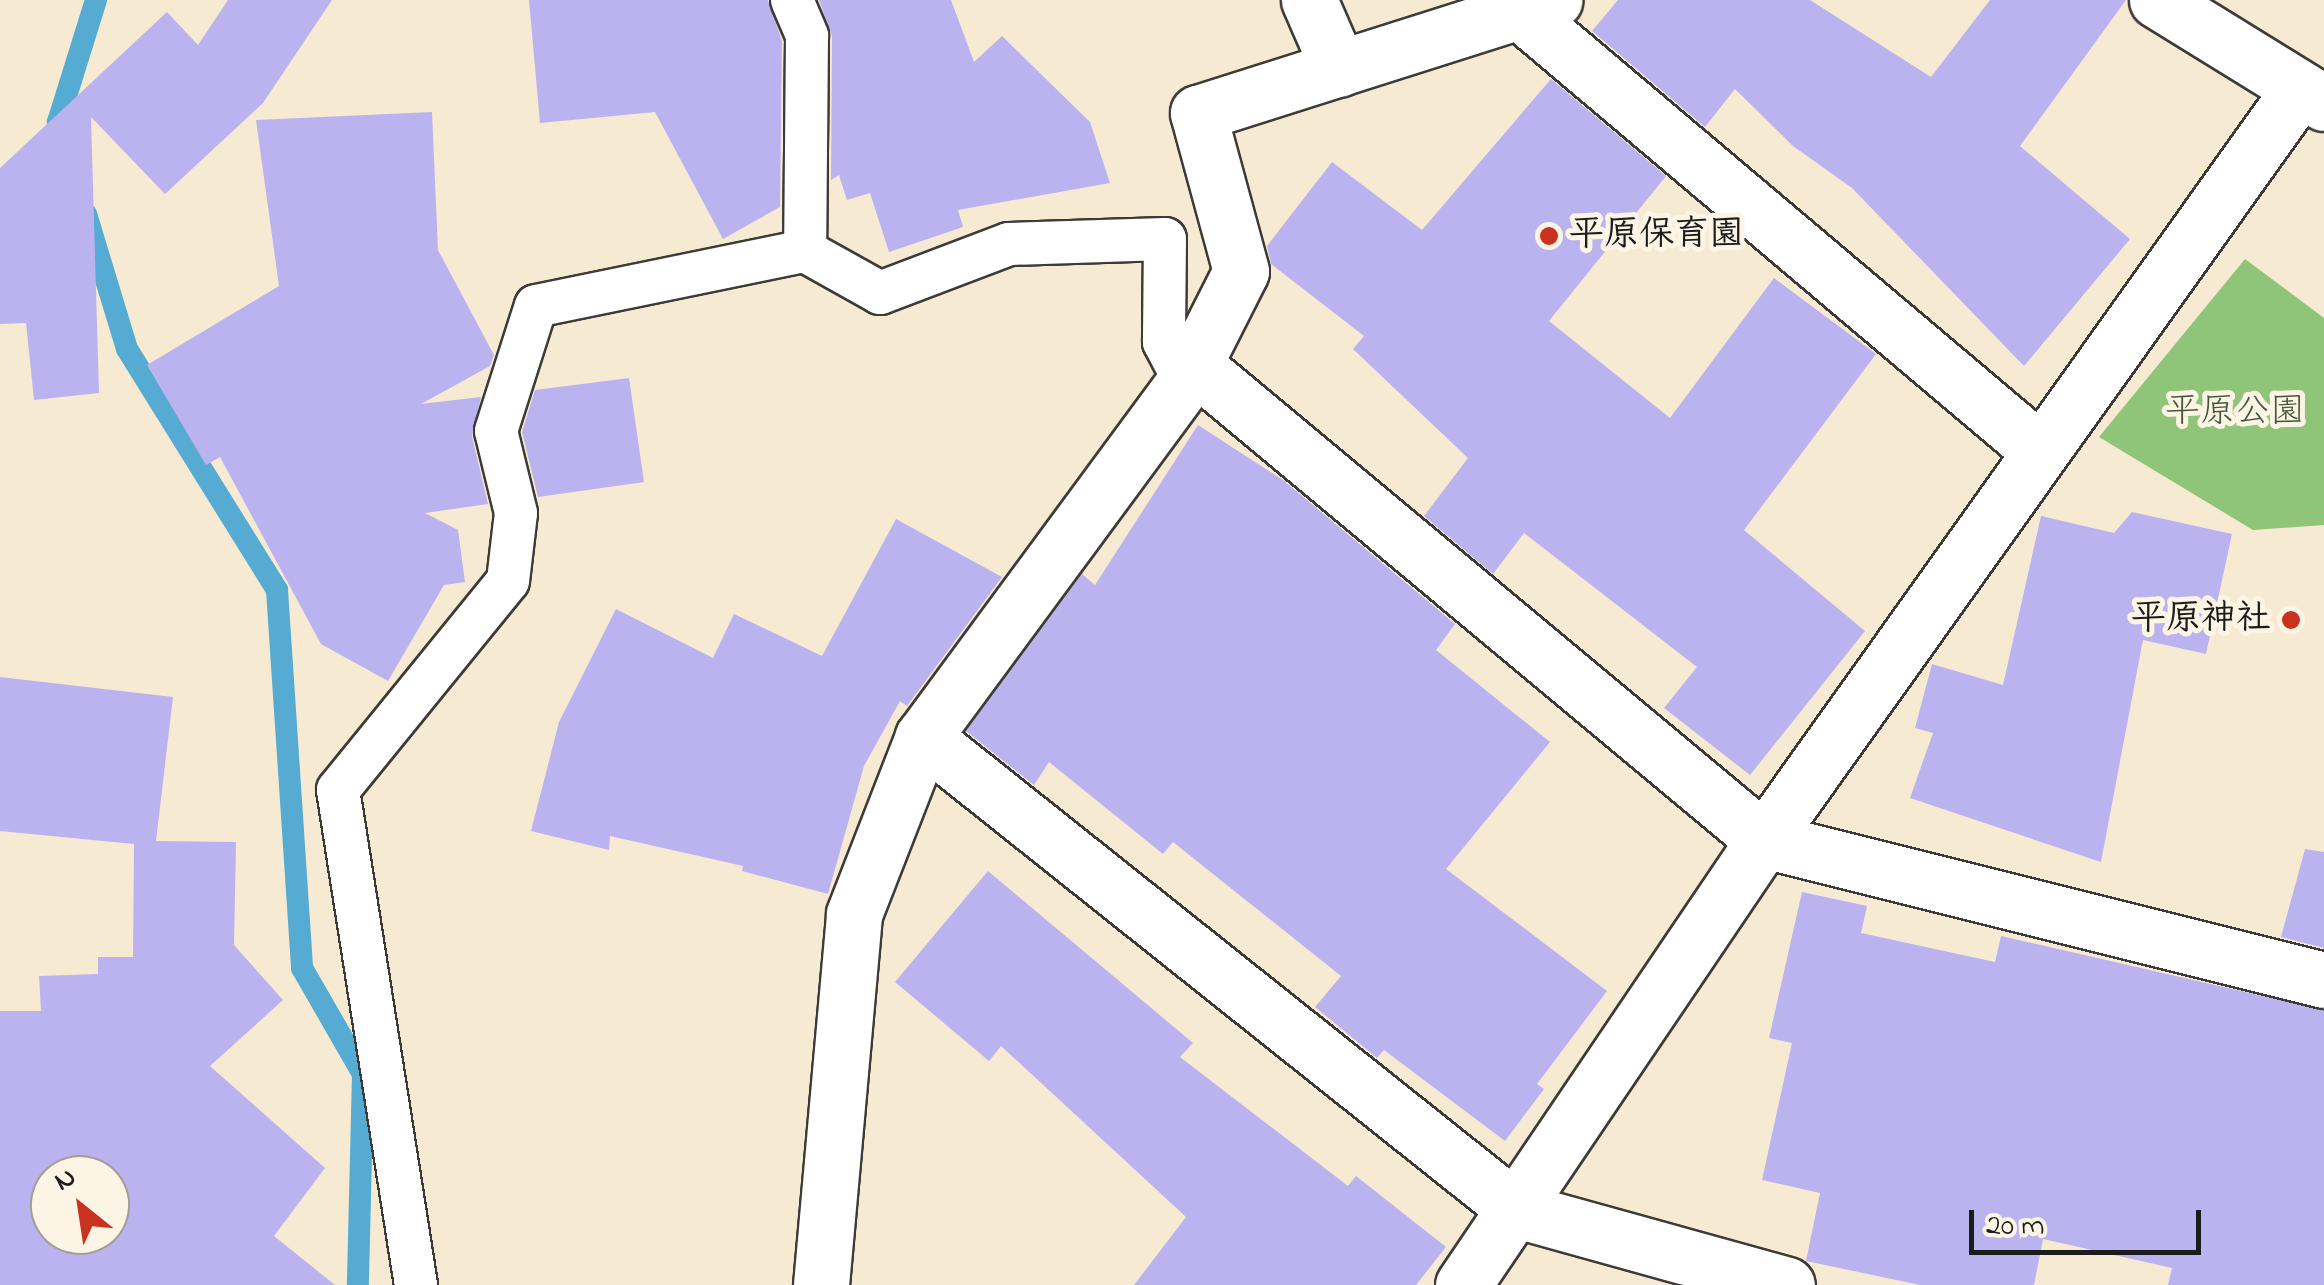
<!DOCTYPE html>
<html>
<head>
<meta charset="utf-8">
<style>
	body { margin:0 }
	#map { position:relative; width:2324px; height:1285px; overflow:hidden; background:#f6ead2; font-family:"Indie Flower","Klee One",sans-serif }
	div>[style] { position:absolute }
	.green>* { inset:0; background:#8ec578 }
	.stream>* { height:22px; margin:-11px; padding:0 11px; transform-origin:11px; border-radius:11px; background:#55abd2 }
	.building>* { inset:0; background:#bbb3f0 }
	.roads { filter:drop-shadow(2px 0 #3d3b37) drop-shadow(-2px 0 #3d3b37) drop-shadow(0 2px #3d3b37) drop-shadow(0 -2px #3d3b37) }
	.service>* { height:42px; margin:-21px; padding:0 21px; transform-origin:21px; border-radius:21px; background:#fff }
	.minor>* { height:55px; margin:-27.5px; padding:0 27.5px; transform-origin:27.5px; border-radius:27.5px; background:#fff }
	.secondary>* { height:55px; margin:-27.5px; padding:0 27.5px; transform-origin:27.5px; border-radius:27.5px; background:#fff }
	.dots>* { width:28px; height:28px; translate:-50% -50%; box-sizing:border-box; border:5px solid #fcf5e5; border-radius:50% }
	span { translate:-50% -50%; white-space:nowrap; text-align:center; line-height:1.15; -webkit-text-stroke:10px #fcf5e5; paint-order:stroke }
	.poi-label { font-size:35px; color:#1c1c1c; font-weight:700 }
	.left { translate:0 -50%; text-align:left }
	.right { translate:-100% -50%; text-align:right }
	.park-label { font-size:35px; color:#44573c }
	.north { position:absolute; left:30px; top:1155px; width:100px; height:100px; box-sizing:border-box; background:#fcf5e5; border:2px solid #a29e95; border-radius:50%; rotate:330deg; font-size:28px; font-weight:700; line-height:40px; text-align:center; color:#1c1c1c }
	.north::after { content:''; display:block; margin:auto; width:35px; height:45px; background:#c8321e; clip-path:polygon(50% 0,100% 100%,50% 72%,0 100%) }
	.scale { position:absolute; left:1969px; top:1210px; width:232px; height:45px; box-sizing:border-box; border:5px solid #1c1c1c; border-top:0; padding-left:12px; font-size:30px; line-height:35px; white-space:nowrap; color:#1c1c1c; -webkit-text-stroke:8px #fcf5e5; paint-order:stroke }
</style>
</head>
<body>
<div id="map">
	<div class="green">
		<i style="clip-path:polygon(2245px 259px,2324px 318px,2324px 525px,2253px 530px,2099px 437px)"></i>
	</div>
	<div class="stream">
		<i style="left:63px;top:140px;width:19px;rotate:-106deg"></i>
		<i style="left:58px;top:122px;width:128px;rotate:-72.7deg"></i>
		<i style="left:86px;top:214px;width:141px;rotate:73.1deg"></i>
		<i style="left:127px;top:349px;width:284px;rotate:58.1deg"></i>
		<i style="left:277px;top:590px;width:379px;rotate:86.2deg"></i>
		<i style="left:302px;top:968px;width:122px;rotate:60.1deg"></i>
		<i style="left:363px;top:1074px;width:211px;rotate:91.4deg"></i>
	</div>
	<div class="building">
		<i style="clip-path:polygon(228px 0,332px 0,263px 103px,165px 194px,91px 117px,99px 393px,34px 400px,26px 323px,0 324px,0 168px,167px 12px,198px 45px)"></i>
		<i style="clip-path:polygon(529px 0,768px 0,782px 41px,780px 207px,723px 239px,655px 112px,540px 123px)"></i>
		<i style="clip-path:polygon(819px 0,951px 0,974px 62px,1002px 36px,1090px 122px,1110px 183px,958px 210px,963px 227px,889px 252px,870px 193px,847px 200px,839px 175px,831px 180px,832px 36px)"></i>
		<i style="clip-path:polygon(1618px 0,1810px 0,1931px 77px,1990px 0,2126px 0,2020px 146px,2130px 239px,2024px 366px,1852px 188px,1793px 146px,1735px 89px,1705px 127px,1592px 31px)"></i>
		<i style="clip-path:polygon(1551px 79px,1666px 176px,1549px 321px,1670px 418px,1774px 278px,1876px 354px,1744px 530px,1865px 631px,1750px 775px,1664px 708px,1697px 667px,1524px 533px,1493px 574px,1424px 516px,1468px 458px,1353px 349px,1364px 336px,1271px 264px,1267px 246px,1332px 162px,1422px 230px)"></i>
		<i style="clip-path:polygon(432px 112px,438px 250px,494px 355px,490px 366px,421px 404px,481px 397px,472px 436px,488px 504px,425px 513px,458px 530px,465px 582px,444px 585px,388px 681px,321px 644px,220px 457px,206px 465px,147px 365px,279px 286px,256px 120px)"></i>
		<i style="clip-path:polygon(629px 378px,644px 482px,538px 497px,522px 432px,535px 390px)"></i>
		<i style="clip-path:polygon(1198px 425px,1283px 480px,1455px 624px,1436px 650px,1550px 742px,1446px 869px,1607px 991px,1537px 1084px,1544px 1089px,1505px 1141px,1384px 1050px,1377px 1058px,1315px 1007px,1341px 976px,1173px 842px,1163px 854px,1049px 762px,1034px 785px,966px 731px,1082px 574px,1095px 585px)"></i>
		<i style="clip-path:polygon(2132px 512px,2232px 534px,2206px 654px,2143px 640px,2101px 862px,1910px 798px,1933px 733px,1915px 728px,1932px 664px,2003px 685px,2041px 516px,2114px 533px)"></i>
		<i style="clip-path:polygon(896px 519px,1002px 577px,907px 706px,900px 701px,864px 766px,828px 894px,742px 871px,743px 866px,610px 836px,609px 850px,531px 831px,559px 722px,616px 609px,713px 658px,734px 614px,822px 656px)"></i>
		<i style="clip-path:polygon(evenodd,0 677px,173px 697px,156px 841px,236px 842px,234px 945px,283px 1000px,210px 1066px,325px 1168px,274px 1236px,335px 1285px,0 1285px,0 1011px,41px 1011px,39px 976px,98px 974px,98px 957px,133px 957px,134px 844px,0 831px,0 677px,50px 1175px,110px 1175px,110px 1235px,50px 1235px,50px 1175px)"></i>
		<i style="clip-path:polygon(2305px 849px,2324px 852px,2324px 948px,2281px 937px)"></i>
		<i style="clip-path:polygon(988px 871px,1193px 1043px,1180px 1057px,1348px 1186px,1356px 1176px,1446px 1247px,1416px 1285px,1134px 1285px,1186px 1217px,1001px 1046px,989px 1061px,895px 982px)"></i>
		<i style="clip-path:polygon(1802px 892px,1867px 906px,1861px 933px,1995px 962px,2001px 936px,2324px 1010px,2324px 1285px,2168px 1285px,2172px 1268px,2043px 1239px,2034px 1285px,1920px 1285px,1806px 1261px,1820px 1193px,1762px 1180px,1792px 1043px,1769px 1038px)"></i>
	</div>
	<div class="roads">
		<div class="service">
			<i style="left:792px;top:0;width:39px;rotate:67deg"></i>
			<i style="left:807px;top:36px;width:215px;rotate:90.5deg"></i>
			<i style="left:416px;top:1285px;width:501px;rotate:-98.95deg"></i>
			<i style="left:338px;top:790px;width:269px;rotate:-50.9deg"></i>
			<i style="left:508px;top:581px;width:68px;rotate:-83.3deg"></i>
			<i style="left:516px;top:513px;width:84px;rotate:-103.7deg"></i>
			<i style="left:496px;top:431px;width:131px;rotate:-72.3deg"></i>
			<i style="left:536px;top:306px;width:275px;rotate:-11.6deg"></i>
			<i style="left:805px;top:251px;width:86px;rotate:29.2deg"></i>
			<i style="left:880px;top:293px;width:138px;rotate:-20.8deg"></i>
			<i style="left:1009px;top:244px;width:156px;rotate:-1.8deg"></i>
			<i style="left:1165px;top:239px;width:103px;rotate:90.6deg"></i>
			<i style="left:1164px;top:342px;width:45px;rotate:62.3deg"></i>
		</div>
		<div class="minor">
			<i style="left:1309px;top:0;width:75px;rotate:66.5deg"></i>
			<i style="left:1519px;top:11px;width:683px;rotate:40.19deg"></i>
			<i style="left:1194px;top:365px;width:742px;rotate:39.81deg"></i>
			<i style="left:1764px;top:840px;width:577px;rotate:14.04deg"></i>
			<i style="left:923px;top:737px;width:759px;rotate:38.53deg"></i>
			<i style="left:1517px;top:1210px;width:280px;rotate:15.5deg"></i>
			<i style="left:821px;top:1285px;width:372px;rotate:-84.9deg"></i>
			<i style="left:854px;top:914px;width:190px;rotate:-68.7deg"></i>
			<i style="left:923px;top:737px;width:441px;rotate:-53.6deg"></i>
			<i style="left:1185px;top:382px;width:124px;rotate:-63.2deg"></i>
			<i style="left:1241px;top:271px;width:164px;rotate:-105.2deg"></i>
			<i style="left:1198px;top:113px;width:374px;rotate:-17.6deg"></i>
			<i style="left:1463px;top:1285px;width:537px;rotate:-55.93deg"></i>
			<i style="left:1764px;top:840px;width:921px;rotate:-54.5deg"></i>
		</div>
		<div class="secondary">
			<i style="left:2157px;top:0;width:196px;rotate:31.7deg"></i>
		</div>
	</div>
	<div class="dots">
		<i style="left:1549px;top:236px;background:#c8321e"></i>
		<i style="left:2291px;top:620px;background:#c8321e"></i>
	</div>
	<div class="poi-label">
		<span class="left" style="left:1569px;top:236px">平原保育園</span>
		<span class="right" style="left:2271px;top:620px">平原神社</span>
	</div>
	<div class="park-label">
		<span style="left:2235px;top:413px">平原公園</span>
	</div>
	<div class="north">N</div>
	<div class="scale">20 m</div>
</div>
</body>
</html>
